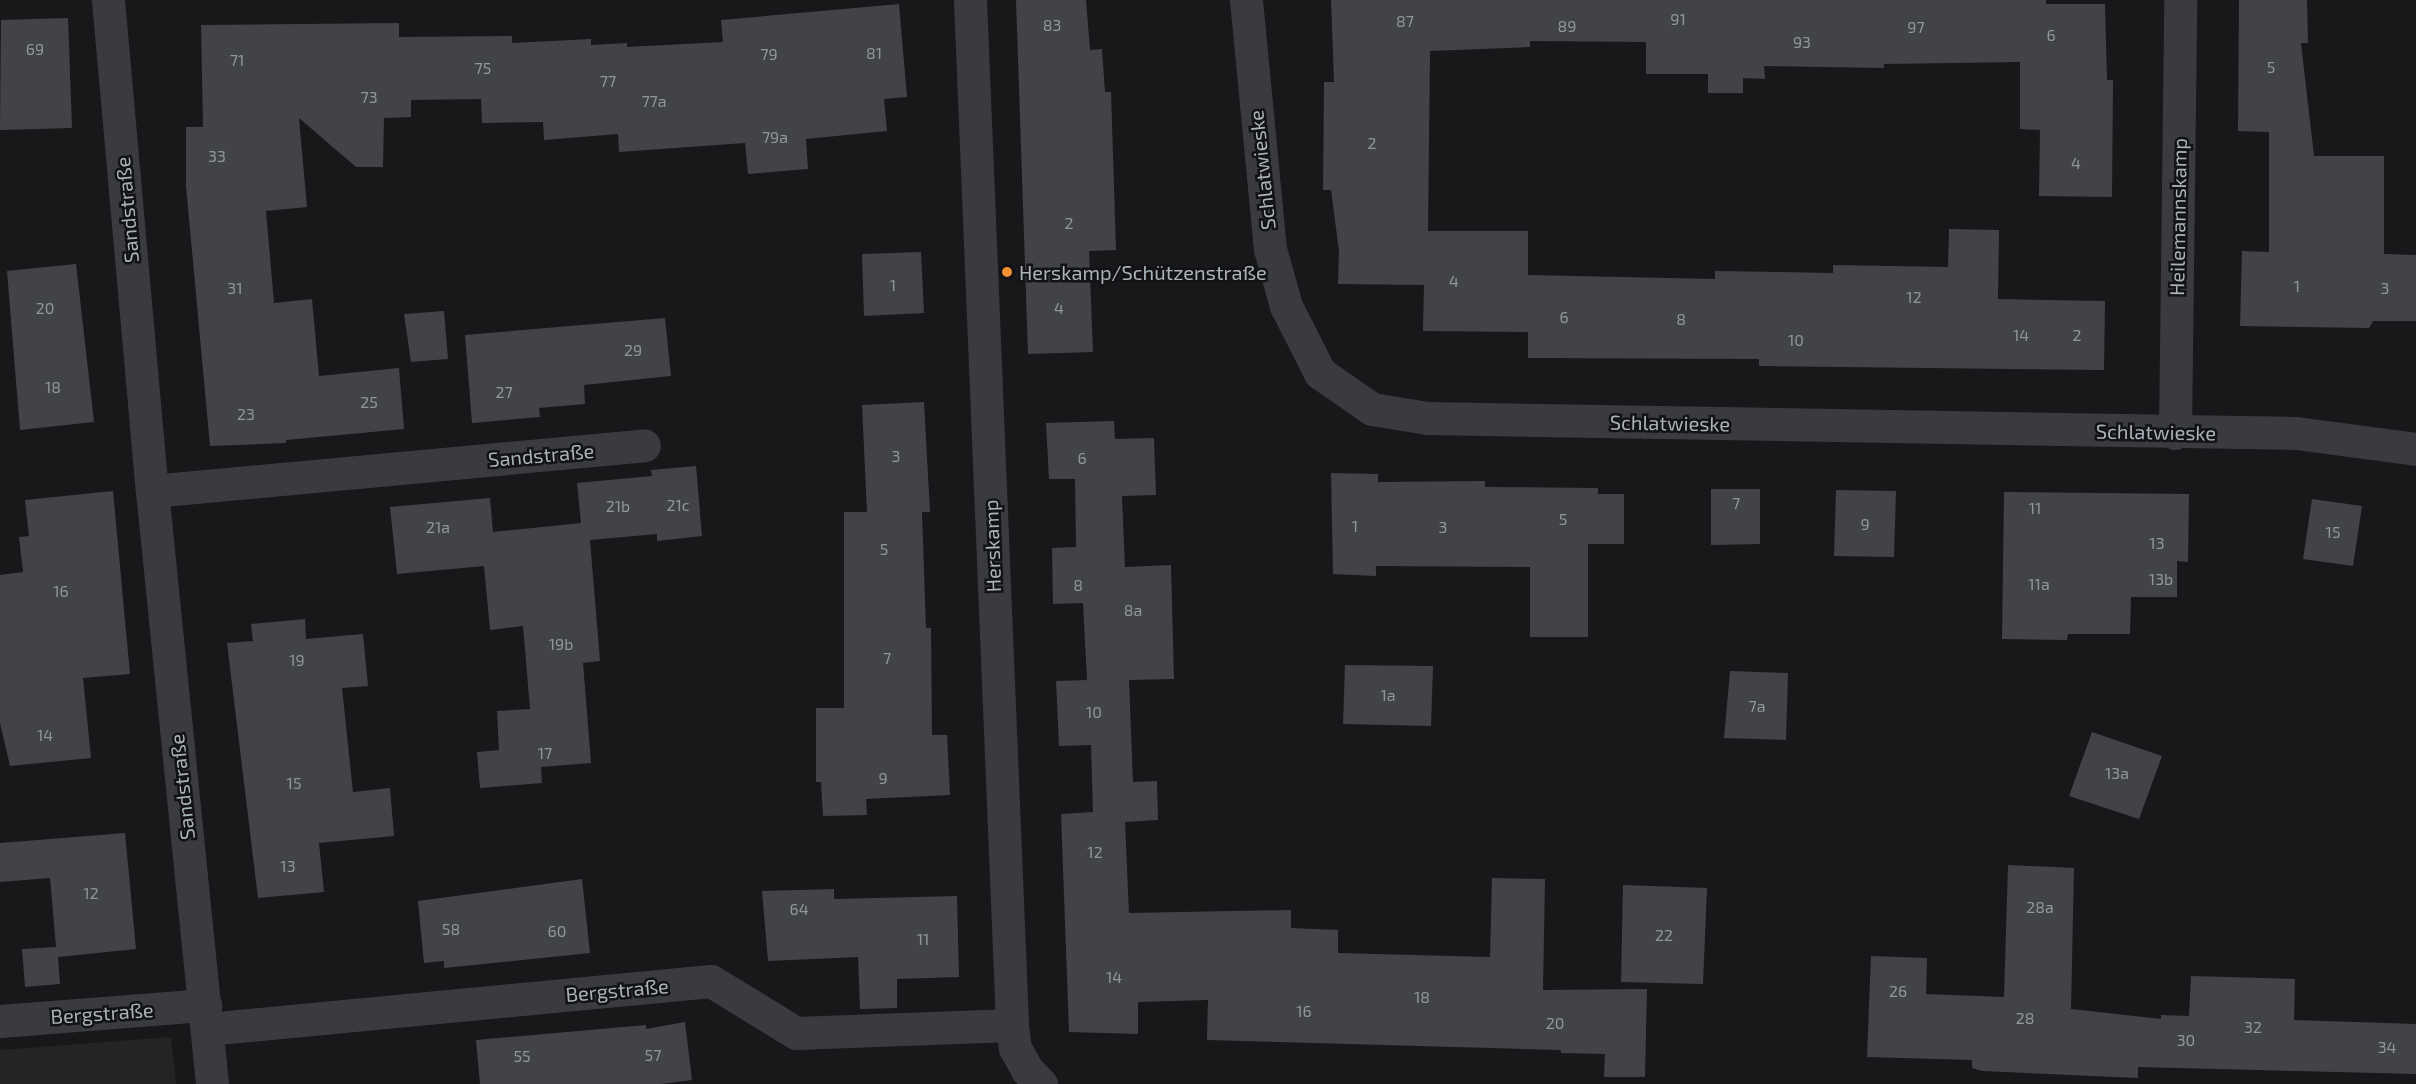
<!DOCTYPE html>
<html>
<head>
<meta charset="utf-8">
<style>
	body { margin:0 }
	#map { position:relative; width:2416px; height:1084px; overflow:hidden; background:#18181a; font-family:"Exo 2",sans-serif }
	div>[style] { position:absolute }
	.built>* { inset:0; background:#242427 }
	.building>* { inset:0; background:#424347 }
	.street>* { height:33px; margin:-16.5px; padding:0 16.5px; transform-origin:16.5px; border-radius:16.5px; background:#393b3f }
	.dots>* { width:16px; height:16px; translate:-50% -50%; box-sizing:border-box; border:3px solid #131315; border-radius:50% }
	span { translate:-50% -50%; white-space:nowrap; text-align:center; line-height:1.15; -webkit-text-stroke:5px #131315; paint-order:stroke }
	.number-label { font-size:16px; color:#90969d }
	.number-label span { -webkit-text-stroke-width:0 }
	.street-label { font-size:20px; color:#aab2ba }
	.poi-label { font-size:20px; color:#aab2ba }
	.left { translate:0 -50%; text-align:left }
</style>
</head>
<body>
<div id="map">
	<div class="built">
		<i style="clip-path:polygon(171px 1037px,176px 1084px,0 1084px,0 1050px)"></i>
	</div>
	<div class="building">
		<i style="clip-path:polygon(1016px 0,1086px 0,1090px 50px,1102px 49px,1105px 92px,1111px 92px,1116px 250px,1089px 251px,1093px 352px,1028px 354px)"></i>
		<i style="clip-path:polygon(1331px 0,2046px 0,2046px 4px,2105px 4px,2107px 80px,2113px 80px,2112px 197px,2039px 196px,2040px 130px,2020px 129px,2020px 62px,1884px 64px,1884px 68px,1764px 66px,1765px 79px,1743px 78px,1743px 93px,1708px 93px,1708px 74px,1646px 74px,1646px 42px,1530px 41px,1530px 47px,1430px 51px,1428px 231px,1528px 231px,1528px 275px,1715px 279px,1715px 271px,1833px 273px,1833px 265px,1948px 267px,1949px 229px,1999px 230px,1998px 299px,2105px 301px,2104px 370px,1759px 366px,1759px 359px,1528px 358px,1528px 332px,1423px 331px,1424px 285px,1338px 284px,1339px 251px,1331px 190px,1323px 190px,1324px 82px,1334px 82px)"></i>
		<i style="clip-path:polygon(2239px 0,2307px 0,2308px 43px,2301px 43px,2314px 156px,2384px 156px,2384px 254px,2416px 255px,2416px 321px,2373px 321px,2369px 328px,2240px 326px,2242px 251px,2269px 252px,2269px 132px,2238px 131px)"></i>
		<i style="clip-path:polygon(899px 4px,907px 97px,884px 99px,887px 131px,806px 139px,808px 169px,748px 174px,745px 143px,619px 152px,618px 134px,544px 140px,543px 122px,482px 123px,481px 99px,411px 100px,411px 117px,384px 118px,383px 167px,356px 167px,299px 118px,307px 207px,266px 211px,274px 303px,312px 299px,319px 376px,399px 368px,404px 429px,286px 440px,286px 443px,210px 446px,186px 186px,186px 127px,203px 127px,201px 25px,399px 23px,399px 37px,512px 36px,512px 43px,591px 39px,591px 45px,627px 43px,627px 47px,723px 42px,721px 20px)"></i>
		<i style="clip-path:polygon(68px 18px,72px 128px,0 130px,1px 20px)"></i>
		<i style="clip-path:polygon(921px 252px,924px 313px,864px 316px,862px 254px)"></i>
		<i style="clip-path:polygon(76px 264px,94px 422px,20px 430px,7px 271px)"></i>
		<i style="clip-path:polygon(444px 311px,448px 359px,411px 362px,404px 314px)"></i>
		<i style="clip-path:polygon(665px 318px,671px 376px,584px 385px,585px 404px,539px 408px,540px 417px,472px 423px,465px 335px)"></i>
		<i style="clip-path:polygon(924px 402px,930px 512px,922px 512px,926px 628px,931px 628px,932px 735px,947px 735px,950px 795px,866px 799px,867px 815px,823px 816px,821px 782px,816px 782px,816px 708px,844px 708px,844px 512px,867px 512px,862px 405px)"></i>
		<i style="clip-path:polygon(1114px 421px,1115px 439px,1154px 438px,1156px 495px,1122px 496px,1125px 567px,1171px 565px,1174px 679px,1129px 680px,1133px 782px,1157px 781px,1158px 820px,1125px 822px,1129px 913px,1291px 910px,1291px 928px,1338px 930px,1338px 953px,1490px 957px,1492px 878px,1545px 879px,1543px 990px,1647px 989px,1645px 1077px,1604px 1077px,1605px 1054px,1561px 1053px,1561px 1050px,1207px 1040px,1208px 1000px,1138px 1002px,1138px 1034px,1069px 1032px,1061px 814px,1093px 812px,1091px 745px,1059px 746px,1056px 681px,1087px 680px,1083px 603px,1053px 604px,1052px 548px,1076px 547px,1075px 479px,1049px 479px,1046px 423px)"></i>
		<i style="clip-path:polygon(696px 466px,702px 536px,657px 541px,657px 534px,590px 540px,600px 661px,583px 663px,591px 763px,541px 767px,542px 783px,480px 788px,477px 752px,499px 750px,497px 711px,530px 709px,523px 626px,490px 630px,484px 566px,397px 574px,390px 507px,490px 498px,493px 532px,581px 523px,577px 483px,652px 476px,651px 470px)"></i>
		<i style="clip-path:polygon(1331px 473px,1378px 474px,1378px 482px,1485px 481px,1485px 487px,1598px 488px,1598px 494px,1624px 494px,1624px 544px,1588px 544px,1588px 637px,1530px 637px,1530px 567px,1376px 566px,1376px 576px,1333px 574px)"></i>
		<i style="clip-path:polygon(1711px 489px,1760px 489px,1760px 544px,1711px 545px)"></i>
		<i style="clip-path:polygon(1836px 490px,1896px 491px,1894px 557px,1834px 556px)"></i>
		<i style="clip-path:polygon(113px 491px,130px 674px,83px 678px,91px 758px,10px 766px,0 723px,0 575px,23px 572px,19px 537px,29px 536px,25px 500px)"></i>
		<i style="clip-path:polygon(2004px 492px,2189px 494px,2188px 562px,2177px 561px,2177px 597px,2131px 597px,2130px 634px,2068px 634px,2067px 640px,2002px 639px)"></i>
		<i style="clip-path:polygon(2312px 499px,2362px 506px,2353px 566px,2303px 559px)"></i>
		<i style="clip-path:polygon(305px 619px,306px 639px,363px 634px,368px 686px,342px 688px,353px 792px,390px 788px,394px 836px,319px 843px,324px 892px,258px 898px,227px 643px,253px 641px,251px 624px)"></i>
		<i style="clip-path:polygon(1345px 665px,1433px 666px,1431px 726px,1343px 724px)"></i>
		<i style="clip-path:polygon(1730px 671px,1788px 673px,1786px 740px,1724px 738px)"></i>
		<i style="clip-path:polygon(2092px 732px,2162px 756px,2139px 819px,2069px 796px)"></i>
		<i style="clip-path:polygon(125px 833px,136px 949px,58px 957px,60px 984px,25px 987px,22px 949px,56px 947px,50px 878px,0 882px,0 843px)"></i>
		<i style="clip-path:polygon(2008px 865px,2074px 868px,2071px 1009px,2161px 1019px,2161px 1015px,2189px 1016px,2191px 976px,2295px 979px,2294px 1020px,2416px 1024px,2416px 1074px,2138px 1067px,2138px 1078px,1982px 1071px,1972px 1068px,1972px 1060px,1867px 1057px,1871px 956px,1927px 958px,1926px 994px,2004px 997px)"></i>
		<i style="clip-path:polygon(582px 879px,590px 953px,444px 968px,444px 961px,424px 963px,418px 901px)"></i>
		<i style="clip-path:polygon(1623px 885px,1707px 888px,1703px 984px,1621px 982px)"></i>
		<i style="clip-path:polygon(834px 889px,834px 899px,957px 896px,959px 977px,897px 979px,897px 1008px,860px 1009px,858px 957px,768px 961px,762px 891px)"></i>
		<i style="clip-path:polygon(685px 1022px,692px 1080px,661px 1084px,480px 1084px,476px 1040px,646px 1025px,646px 1029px)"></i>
	</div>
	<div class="street">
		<i style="left:108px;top:0;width:493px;rotate:84.9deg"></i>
		<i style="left:152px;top:491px;width:596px;rotate:84.22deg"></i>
		<i style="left:970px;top:0;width:1026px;rotate:87.65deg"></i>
		<i style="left:1012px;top:1025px;width:23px;rotate:83deg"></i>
		<i style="left:1015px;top:1048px;width:25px;rotate:61deg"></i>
		<i style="left:1027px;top:1070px;width:20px;rotate:45deg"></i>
		<i style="left:1246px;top:0;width:250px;rotate:84.5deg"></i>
		<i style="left:1270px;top:249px;width:59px;rotate:74.3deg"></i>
		<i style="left:1286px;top:306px;width:75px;rotate:63.1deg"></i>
		<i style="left:1320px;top:373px;width:63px;rotate:34.7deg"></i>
		<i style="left:1372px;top:409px;width:56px;rotate:9.3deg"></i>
		<i style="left:1427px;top:418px;width:869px;rotate:0.99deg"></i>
		<i style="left:2296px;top:433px;width:121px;rotate:7.6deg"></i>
		<i style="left:2175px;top:433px;width:433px;rotate:-89.3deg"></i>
		<i style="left:152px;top:491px;width:494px;rotate:-5.3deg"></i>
		<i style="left:0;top:1021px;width:206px;rotate:-4.5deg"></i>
		<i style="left:207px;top:1029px;width:506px;rotate:-5.44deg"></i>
		<i style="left:711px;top:981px;width:100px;rotate:31.5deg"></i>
		<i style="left:796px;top:1033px;width:216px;rotate:-2.1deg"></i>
	</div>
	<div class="dots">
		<i style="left:1007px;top:272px;background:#f48f36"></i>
	</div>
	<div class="number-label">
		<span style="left:1678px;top:19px">91</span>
		<span style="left:1405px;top:21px">87</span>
		<span style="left:1052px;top:25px">83</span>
		<span style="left:1567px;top:26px">89</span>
		<span style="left:1916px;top:27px">97</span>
		<span style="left:2051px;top:35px">6</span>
		<span style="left:1802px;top:42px">93</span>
		<span style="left:35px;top:49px">69</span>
		<span style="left:874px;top:53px">81</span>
		<span style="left:769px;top:54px">79</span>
		<span style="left:237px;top:60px">71</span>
		<span style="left:2271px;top:67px">5</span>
		<span style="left:483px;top:68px">75</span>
		<span style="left:608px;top:81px">77</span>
		<span style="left:369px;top:97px">73</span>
		<span style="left:654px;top:101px">77a</span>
		<span style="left:775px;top:137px">79a</span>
		<span style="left:1372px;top:143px">2</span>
		<span style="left:217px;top:156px">33</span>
		<span style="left:2076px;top:163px">4</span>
		<span style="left:1069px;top:223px">2</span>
		<span style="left:1454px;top:281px">4</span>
		<span style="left:893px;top:285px">1</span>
		<span style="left:2297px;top:286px">1</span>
		<span style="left:235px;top:288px">31</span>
		<span style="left:2385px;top:288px">3</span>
		<span style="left:1914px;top:297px">12</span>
		<span style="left:45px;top:308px">20</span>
		<span style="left:1059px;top:308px">4</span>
		<span style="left:1564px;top:317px">6</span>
		<span style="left:1681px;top:319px">8</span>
		<span style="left:2021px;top:335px">14</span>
		<span style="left:2077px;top:335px">2</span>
		<span style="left:1796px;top:340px">10</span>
		<span style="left:633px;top:350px">29</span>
		<span style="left:53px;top:387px">18</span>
		<span style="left:504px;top:392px">27</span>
		<span style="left:369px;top:402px">25</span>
		<span style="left:246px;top:414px">23</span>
		<span style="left:896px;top:456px">3</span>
		<span style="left:1082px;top:458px">6</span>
		<span style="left:1736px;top:503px">7</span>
		<span style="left:678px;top:505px">21c</span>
		<span style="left:618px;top:506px">21b</span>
		<span style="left:2035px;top:508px">11</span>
		<span style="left:1563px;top:519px">5</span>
		<span style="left:1865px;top:524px">9</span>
		<span style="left:1355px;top:526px">1</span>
		<span style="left:438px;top:527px">21a</span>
		<span style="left:1443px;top:527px">3</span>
		<span style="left:2333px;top:532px">15</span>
		<span style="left:2157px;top:543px">13</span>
		<span style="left:884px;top:549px">5</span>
		<span style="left:2161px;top:579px">13b</span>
		<span style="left:2039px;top:584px">11a</span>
		<span style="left:1078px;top:585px">8</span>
		<span style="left:61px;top:591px">16</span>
		<span style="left:1133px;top:610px">8a</span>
		<span style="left:561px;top:644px">19b</span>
		<span style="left:887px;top:658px">7</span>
		<span style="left:297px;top:660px">19</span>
		<span style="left:1388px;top:695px">1a</span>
		<span style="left:1757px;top:706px">7a</span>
		<span style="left:1094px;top:712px">10</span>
		<span style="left:45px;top:735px">14</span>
		<span style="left:545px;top:753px">17</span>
		<span style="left:2117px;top:773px">13a</span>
		<span style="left:883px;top:778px">9</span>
		<span style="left:294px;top:783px">15</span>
		<span style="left:1095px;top:852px">12</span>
		<span style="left:288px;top:866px">13</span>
		<span style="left:91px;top:893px">12</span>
		<span style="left:2040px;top:907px">28a</span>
		<span style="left:799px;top:909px">64</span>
		<span style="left:451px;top:929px">58</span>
		<span style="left:557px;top:931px">60</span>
		<span style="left:1664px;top:935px">22</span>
		<span style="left:923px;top:939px">11</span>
		<span style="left:1114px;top:977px">14</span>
		<span style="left:1898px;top:991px">26</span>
		<span style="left:1422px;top:997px">18</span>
		<span style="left:1304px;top:1011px">16</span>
		<span style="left:2025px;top:1018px">28</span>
		<span style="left:1555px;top:1023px">20</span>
		<span style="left:2253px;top:1027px">32</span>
		<span style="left:2186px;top:1040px">30</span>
		<span style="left:2387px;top:1047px">34</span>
		<span style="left:653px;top:1055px">57</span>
		<span style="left:522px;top:1056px">55</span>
	</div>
	<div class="street-label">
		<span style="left:1262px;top:170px;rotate:-96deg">Schlatwieske</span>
		<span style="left:127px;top:210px;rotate:-95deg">Sandstraße</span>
		<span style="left:2178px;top:217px;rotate:-89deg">Heilemannskamp</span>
		<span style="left:1670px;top:423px;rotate:1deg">Schlatwieske</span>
		<span style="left:2156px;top:432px;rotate:1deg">Schlatwieske</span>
		<span style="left:541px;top:455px;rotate:-5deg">Sandstraße</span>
		<span style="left:992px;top:546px;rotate:-92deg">Herskamp</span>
		<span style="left:182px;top:787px;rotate:-96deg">Sandstraße</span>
		<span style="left:617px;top:990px;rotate:-5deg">Bergstraße</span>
		<span style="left:102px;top:1013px;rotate:-4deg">Bergstraße</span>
	</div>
	<div class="poi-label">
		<span class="left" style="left:1019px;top:272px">Herskamp/Schützenstraße</span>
	</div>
</div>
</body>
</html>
